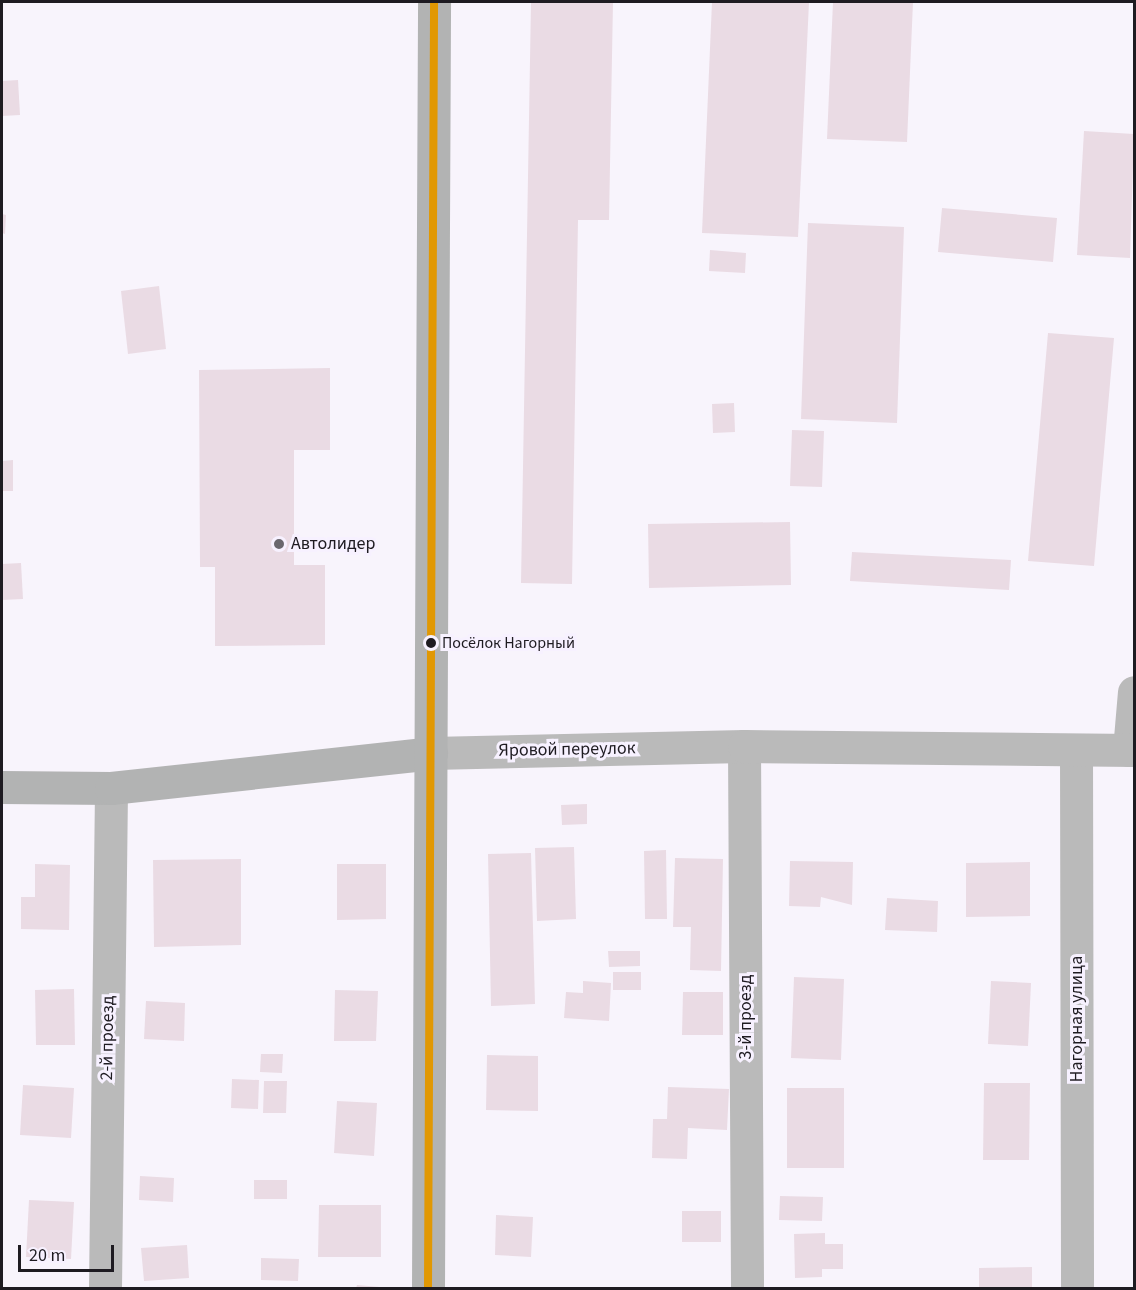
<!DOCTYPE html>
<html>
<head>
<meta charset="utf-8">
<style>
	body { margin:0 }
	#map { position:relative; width:1136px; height:1290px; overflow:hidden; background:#f8f4fc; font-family:"Source Sans 3",sans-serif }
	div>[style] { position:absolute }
	.building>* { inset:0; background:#eadbe4 }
	.minor>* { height:33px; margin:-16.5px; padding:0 16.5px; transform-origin:16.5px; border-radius:16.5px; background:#bababa }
	.major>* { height:33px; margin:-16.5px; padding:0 16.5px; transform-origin:16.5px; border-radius:16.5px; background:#b2b3b3 }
	.bus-1>* { height:8px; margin:-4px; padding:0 4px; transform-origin:4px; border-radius:4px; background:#e19803 }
	.dots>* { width:16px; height:16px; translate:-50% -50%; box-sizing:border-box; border:3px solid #f7f1ff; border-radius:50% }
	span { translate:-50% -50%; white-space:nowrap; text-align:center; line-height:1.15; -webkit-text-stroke:6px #f7f1ff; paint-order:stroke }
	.bus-label { font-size:16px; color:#1e1b21 }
	.left { translate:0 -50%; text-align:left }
	.poi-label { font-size:18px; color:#1e1b21 }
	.street-label { font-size:18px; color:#1e1b21 }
	.frame { position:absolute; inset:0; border:3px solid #1e1b21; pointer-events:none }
	.scale { position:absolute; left:18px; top:1245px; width:96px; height:27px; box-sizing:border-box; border:3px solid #1e1b21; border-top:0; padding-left:8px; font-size:18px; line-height:21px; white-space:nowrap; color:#1e1b21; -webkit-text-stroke:4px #f7f1ff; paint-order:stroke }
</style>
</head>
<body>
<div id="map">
	<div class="building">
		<i style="clip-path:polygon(531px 2px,613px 2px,609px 220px,578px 220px,572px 584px,521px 583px)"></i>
		<i style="clip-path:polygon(712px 2px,809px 2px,798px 237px,702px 233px)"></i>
		<i style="clip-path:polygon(833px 2px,913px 2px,907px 142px,827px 139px)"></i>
		<i style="clip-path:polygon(18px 80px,20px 115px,2px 116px,2px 81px)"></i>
		<i style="clip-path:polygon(1084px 131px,1134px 134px,1130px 258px,1077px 255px)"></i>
		<i style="clip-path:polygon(942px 208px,1057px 218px,1053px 262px,938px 252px)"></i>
		<i style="clip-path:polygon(2px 214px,6px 215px,5px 234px,2px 233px)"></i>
		<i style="clip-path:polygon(808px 223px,904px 227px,897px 423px,801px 419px)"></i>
		<i style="clip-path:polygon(710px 250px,746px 253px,745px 273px,709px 271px)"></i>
		<i style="clip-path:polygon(159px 286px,166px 349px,128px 354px,121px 291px)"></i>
		<i style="clip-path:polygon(1048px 333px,1114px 338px,1094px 566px,1028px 561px)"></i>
		<i style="clip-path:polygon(330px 368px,330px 450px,294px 450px,294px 565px,325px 565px,325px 645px,215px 646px,215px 567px,200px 567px,199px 370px)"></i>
		<i style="clip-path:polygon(734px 403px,735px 432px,713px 433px,712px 404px)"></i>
		<i style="clip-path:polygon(792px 430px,824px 431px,822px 487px,790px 486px)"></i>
		<i style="clip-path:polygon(13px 460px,13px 491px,2px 491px,2px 461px)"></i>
		<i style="clip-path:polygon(790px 522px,791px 585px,649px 588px,648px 524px)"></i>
		<i style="clip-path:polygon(852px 552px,1011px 560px,1009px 590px,850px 581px)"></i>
		<i style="clip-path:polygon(21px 563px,23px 599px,2px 600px,2px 564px)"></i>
		<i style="clip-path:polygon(587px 804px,587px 824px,562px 825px,561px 805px)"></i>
		<i style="clip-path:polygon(574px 847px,576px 919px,537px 921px,535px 848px)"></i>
		<i style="clip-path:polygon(666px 850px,667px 919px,645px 919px,644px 851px)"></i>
		<i style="clip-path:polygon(531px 853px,535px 1004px,491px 1006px,488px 854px)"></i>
		<i style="clip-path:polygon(675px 858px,723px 859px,721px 971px,690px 970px,691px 927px,673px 927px)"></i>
		<i style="clip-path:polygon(241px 859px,241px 945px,154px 947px,153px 860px)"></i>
		<i style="clip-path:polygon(790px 861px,853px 862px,852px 905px,821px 897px,820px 907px,789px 906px)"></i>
		<i style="clip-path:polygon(1030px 862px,1030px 916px,966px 917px,966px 863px)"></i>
		<i style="clip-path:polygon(35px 864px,70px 865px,69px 930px,21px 929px,21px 897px,35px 897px)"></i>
		<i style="clip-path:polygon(337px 864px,386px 864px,386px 919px,337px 920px)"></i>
		<i style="clip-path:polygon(887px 898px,938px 901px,937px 932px,885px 930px)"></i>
		<i style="clip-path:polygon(608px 951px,640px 951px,640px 966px,609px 967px)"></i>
		<i style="clip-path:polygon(613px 972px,641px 972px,641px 990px,613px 990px)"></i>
		<i style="clip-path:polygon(794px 977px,844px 979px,841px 1060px,791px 1058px)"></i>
		<i style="clip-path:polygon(583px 981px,611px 983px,609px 1021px,564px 1018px,566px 992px,583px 993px)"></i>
		<i style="clip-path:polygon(991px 981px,1031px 983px,1028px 1046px,988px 1044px)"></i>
		<i style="clip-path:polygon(74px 989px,75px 1045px,36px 1045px,35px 990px)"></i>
		<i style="clip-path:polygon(335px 990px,378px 991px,376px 1041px,334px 1041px)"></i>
		<i style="clip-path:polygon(683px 992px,723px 992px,723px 1035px,682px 1035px)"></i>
		<i style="clip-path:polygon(146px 1001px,185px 1003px,184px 1041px,144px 1039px)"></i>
		<i style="clip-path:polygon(261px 1054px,283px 1054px,282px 1073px,260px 1072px)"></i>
		<i style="clip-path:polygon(487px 1055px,538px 1056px,538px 1111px,486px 1110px)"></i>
		<i style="clip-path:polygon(232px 1079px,259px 1080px,258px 1109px,231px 1108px)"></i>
		<i style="clip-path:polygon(264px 1081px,287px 1081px,286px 1113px,263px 1113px)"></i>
		<i style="clip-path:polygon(984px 1083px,1030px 1083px,1029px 1160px,983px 1160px)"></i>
		<i style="clip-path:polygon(23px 1085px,74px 1088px,71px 1138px,20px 1135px)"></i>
		<i style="clip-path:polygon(668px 1087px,729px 1089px,727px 1130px,688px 1128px,687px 1159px,652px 1158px,653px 1119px,667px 1119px)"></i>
		<i style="clip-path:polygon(787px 1088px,844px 1088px,844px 1168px,787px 1168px)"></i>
		<i style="clip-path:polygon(337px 1101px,377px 1103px,374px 1156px,334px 1153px)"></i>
		<i style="clip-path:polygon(140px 1176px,174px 1178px,173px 1202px,139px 1200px)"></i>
		<i style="clip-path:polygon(254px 1180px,287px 1180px,287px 1199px,254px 1199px)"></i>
		<i style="clip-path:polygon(780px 1196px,823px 1197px,822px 1221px,779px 1220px)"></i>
		<i style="clip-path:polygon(29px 1200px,74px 1202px,71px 1259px,26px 1257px)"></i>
		<i style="clip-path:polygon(319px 1205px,381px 1205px,381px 1257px,318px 1257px)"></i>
		<i style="clip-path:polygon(682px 1211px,721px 1211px,721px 1242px,682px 1242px)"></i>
		<i style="clip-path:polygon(496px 1215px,533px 1217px,531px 1257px,495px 1255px)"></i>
		<i style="clip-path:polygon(825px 1233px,825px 1244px,843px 1244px,843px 1269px,822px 1269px,822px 1277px,795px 1278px,794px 1234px)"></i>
		<i style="clip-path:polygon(187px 1245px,189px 1278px,144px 1281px,141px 1248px)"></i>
		<i style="clip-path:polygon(261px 1258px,299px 1259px,298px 1281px,261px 1280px)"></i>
		<i style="clip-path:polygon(1032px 1267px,1032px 1288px,979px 1288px,979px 1268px)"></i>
		<i style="clip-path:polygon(357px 1285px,380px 1287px,380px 1288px,356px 1288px)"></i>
	</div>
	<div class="minor">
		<i style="left:744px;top:746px;width:542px;rotate:89.68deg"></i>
		<i style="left:1076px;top:750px;width:538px;rotate:89.89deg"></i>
		<i style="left:1129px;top:750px;width:58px;rotate:-85.1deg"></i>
		<i style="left:431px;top:753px;width:313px;rotate:-1.3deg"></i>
		<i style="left:744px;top:746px;width:390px;rotate:0.6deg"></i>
		<i style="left:105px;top:1288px;width:500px;rotate:-89.31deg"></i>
	</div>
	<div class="major">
		<i style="left:2px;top:787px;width:109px;rotate:0.5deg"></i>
		<i style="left:111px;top:788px;width:322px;rotate:-6.2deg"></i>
		<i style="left:428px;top:1288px;width:1286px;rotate:-89.73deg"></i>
	</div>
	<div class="bus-1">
		<i style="left:428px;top:1288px;width:1286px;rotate:-89.73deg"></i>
	</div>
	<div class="dots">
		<i style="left:279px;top:544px;background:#6a676e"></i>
		<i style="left:431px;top:643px;background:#1e1b21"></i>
	</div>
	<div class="bus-label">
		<span class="left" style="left:442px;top:643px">Посёлок Нагорный</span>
	</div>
	<div class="poi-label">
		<span class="left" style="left:291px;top:544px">Автолидер</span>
	</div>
	<div class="street-label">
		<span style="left:567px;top:750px;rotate:-1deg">Яровой переулок</span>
		<span style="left:746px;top:1017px;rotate:-90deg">3-й проезд</span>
		<span style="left:1077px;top:1019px;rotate:-90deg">Нагорная улица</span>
		<span style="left:108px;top:1038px;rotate:-89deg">2-й проезд</span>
	</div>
	<div class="frame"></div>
	<div class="scale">20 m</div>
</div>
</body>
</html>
